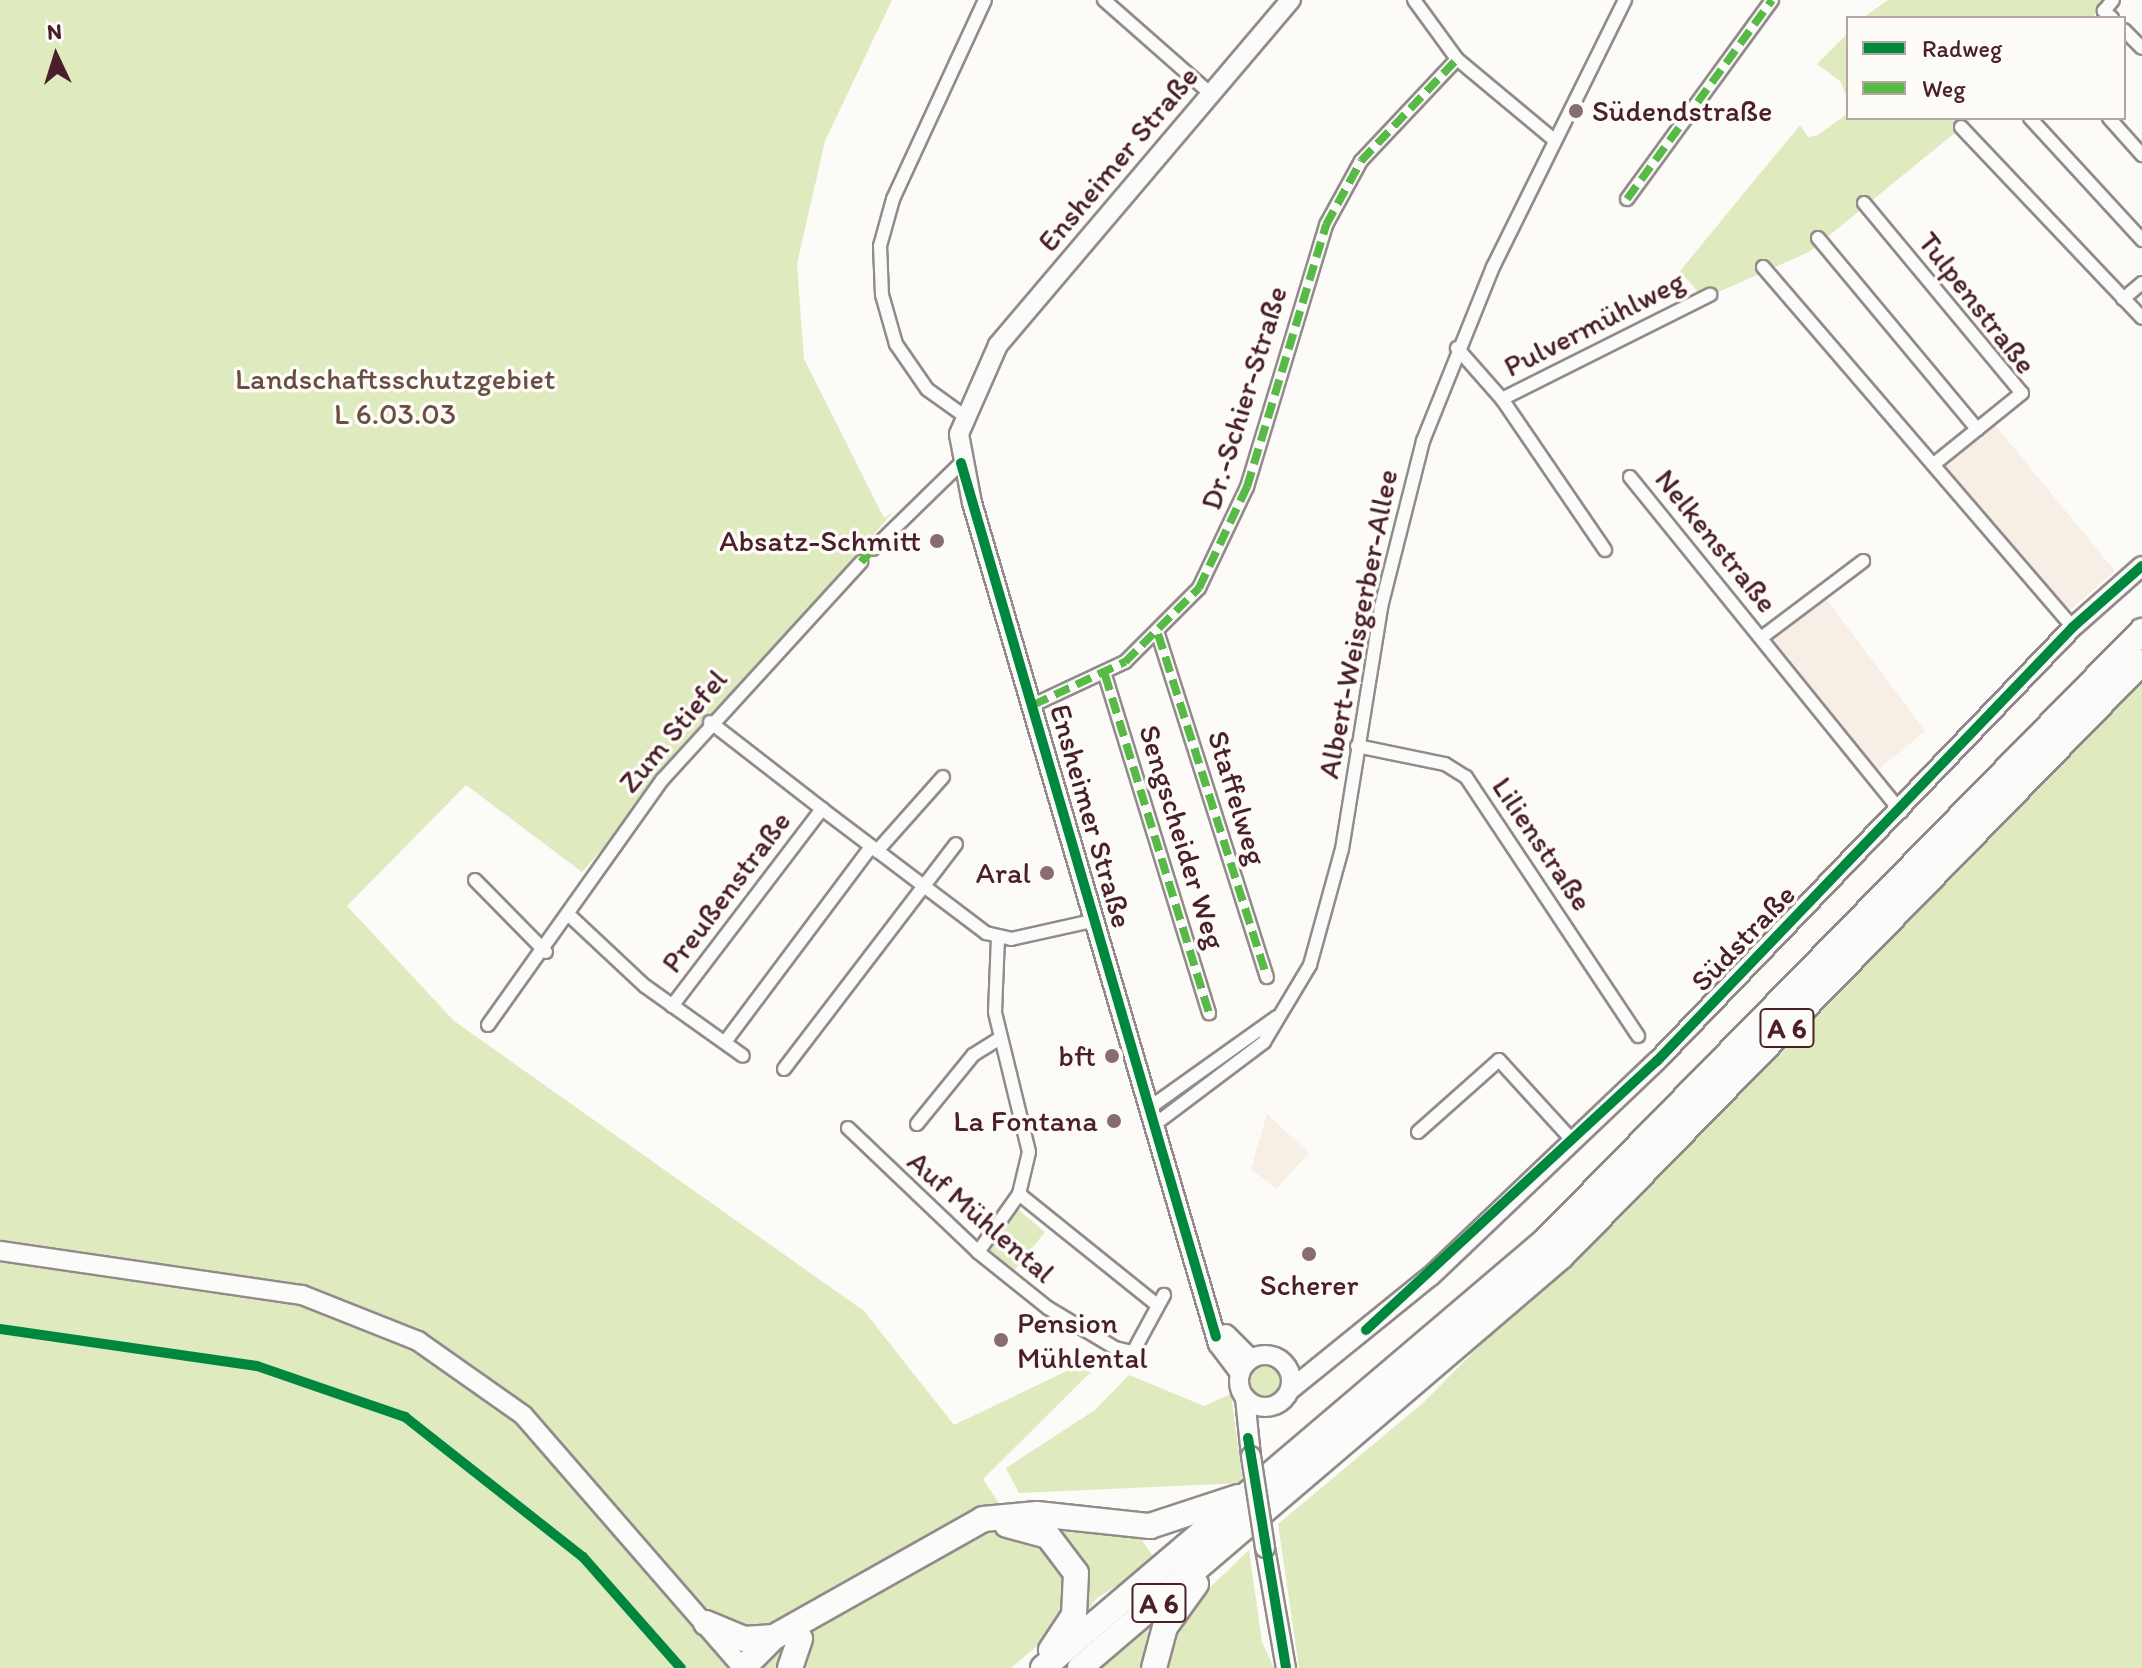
<!DOCTYPE html>
<html>
<head>
<meta charset="utf-8">
<style>
	body { margin:0 }
	#map { position:relative; width:2142px; height:1668px; overflow:hidden; background:#fcfbf8; font-family:Itim,sans-serif }
	div>[style] { position:absolute }
	.built>* { inset:0; background:#f7eee6 }
	.green>* { inset:0; background:#dfeabf }
	.round { border-radius:50% }
	.roads { filter:drop-shadow(2px 0 #928a8b) drop-shadow(-2px 0 #928a8b) drop-shadow(0 2px #928a8b) drop-shadow(0 -2px #928a8b) }
	.street>* { height:12px; margin:-6px; padding:0 6px; transform-origin:6px; border-radius:6px; background:#fbfbf9 }
	.secondary>* { height:18px; margin:-9px; padding:0 9px; transform-origin:9px; border-radius:9px; background:#fbfbf9 }
	.secondary>.ring { margin:-9px; padding:0; box-sizing:content-box; background:none; border:18px solid #fbfbf9; border-radius:50% }
	.highway>* { height:24px; margin:-12px; padding:0 12px; transform-origin:12px; border-radius:12px; background:#fbfbf9 }
	.bridges { filter:drop-shadow(2px 0 #928a8b) drop-shadow(-2px 0 #928a8b) drop-shadow(0 2px #928a8b) drop-shadow(0 -2px #928a8b) }
	.secondary-bridge>* { height:18px; margin:-9px; padding:0 9px; transform-origin:9px; border-radius:9px; background:#fbfbf9 }
	.quiet>* { height:8px; margin-top:-4px; transform-origin:0; background:repeating-linear-gradient(90deg,#58b947 0 16px,transparent 0 24px) }
	.cycleway>* { height:10px; margin:-5px; padding:0 5px; transform-origin:5px; border-radius:5px; background:#00873e }
	.dots>* { width:22px; height:22px; translate:-50% -50%; box-sizing:border-box; border:4px solid #fdfcf7; border-radius:50% }
	span { translate:-50% -50%; white-space:nowrap; text-align:center; line-height:1.15; -webkit-text-stroke:7px #fdfcf7; paint-order:stroke }
	.shield-label span { padding:2px 6px; background:#fdfcf7; border:2px solid; border-radius:6px; -webkit-text-stroke-width:0 }
	.shield-label { font-size:28px; color:#4a1f2b; font-weight:700 }
	.poi-label { font-size:30px; color:#4a1f2b }
	.left { translate:0 -50%; text-align:left }
	.right { translate:-100% -50%; text-align:right }
	.street-label { font-size:30px; color:#4a1f2b }
	.park-label { font-size:30px; color:#6a4e44 }
	.legend { position:absolute; left:1846px; top:16px; width:280px; height:104px; box-sizing:border-box; background:#fdfcf7; border:2px solid #b5a4a5; margin:0; padding:10px 14px; list-style:none; font-size:24px; color:#4a1f2b }
	.legend li { display:flex; align-items:center; gap:16px; height:40px }
	.legend b { width:40px; border:2px solid #b5a4a5 }
	.north { position:absolute; left:16px; top:16px; width:80px; height:80px; -webkit-text-stroke:6px #fdfcf7; paint-order:stroke; rotate:356deg; font-size:22px; font-weight:700; line-height:32px; text-align:center; color:#4a1f2b }
	.north::after { content:''; display:block; margin:auto; width:28px; height:36px; background:#4a1f2b; clip-path:polygon(50% 0,100% 100%,50% 72%,0 100%) }
</style>
</head>
<body>
<div id="map">
	<div class="built">
		<i style="clip-path:polygon(1990px 419px,2115px 571px,2063px 616px,1934px 464px)"></i>
		<i style="clip-path:polygon(1821px 592px,1925px 731px,1872px 775px,1761px 638px)"></i>
		<i style="clip-path:polygon(1267px 1114px,1309px 1153px,1276px 1189px,1251px 1169px)"></i>
	</div>
	<div class="green">
		<i style="clip-path:polygon(0 0,892px 0,825px 141px,797px 264px,804px 359px,884px 518px,893px 512px,582px 872px,466px 785px,347px 906px,454px 1021px,864px 1311px,954px 1425px,1115px 1348px,983px 1479px,1018px 1533px,1032px 1535px,1070px 1579px,1068px 1607px,1055px 1631px,1011px 1668px,0 1668px)"></i>
		<i style="clip-path:polygon(1888px 0,2106px 0,2092px 18px,1863px 18px)"></i>
		<i style="clip-path:polygon(1848px 33px,1848px 101px,1841px 82px,1817px 64px)"></i>
		<i style="clip-path:polygon(1848px 113px,1973px 118px,1809px 252px,1714px 294px,1708px 287px,1698px 292px,1680px 271px,1800px 125px,1808px 137px,1818px 135px)"></i>
		<i style="clip-path:polygon(2142px 676px,2142px 1668px,1299px 1668px,1278px 1524px,1423px 1403px)"></i>
		<i style="clip-path:polygon(1015px 1207px,1045px 1232px,1013px 1272px,985px 1250px)"></i>
		<i class="round" style="left:1247px;top:1362px;width:36px;height:36px"></i>
		<i style="clip-path:polygon(1129px 1375px,1204px 1406px,1231px 1394px,1243px 1483px,1019px 1493px,1006px 1468px,1095px 1410px)"></i>
		<i style="clip-path:polygon(1035px 1520px,1140px 1537px,1156px 1561px,1097px 1598px,1076px 1625px,1086px 1596px)"></i>
		<i style="clip-path:polygon(1249px 1550px,1262px 1642px,1274px 1668px,1161px 1668px,1171px 1625px)"></i>
		<i style="clip-path:polygon(1166px 1613px,1150px 1668px,1102px 1668px)"></i>
	</div>
	<div class="roads">
		<div class="street">
			<i style="left:1104px;top:0;width:142px;rotate:41.3deg"></i>
			<i style="left:1414px;top:0;width:73px;rotate:53.9deg"></i>
			<i style="left:1457px;top:59px;width:125px;rotate:39.8deg"></i>
			<i style="left:2112px;top:18px;width:11px;rotate:-139deg"></i>
			<i style="left:2104px;top:11px;width:14px;rotate:-51deg"></i>
			<i style="left:2124px;top:30px;width:25px;rotate:45deg"></i>
			<i style="left:2030px;top:118px;width:166px;rotate:47.4deg"></i>
			<i style="left:2109px;top:118px;width:50px;rotate:48.3deg"></i>
			<i style="left:1961px;top:127px;width:263px;rotate:46.5deg"></i>
			<i style="left:1627px;top:199px;width:246px;rotate:-53.9deg"></i>
			<i style="left:1864px;top:203px;width:247px;rotate:50.3deg"></i>
			<i style="left:2022px;top:393px;width:113px;rotate:141.1deg"></i>
			<i style="left:1818px;top:238px;width:249px;rotate:50.2deg"></i>
			<i style="left:1763px;top:267px;width:475px;rotate:49.3deg"></i>
			<i style="left:2123px;top:299px;width:25px;rotate:-40deg"></i>
			<i style="left:1457px;top:348px;width:68px;rotate:48.6deg"></i>
			<i style="left:963px;top:415px;width:44px;rotate:-144.2deg"></i>
			<i style="left:927px;top:389px;width:55px;rotate:-124.6deg"></i>
			<i style="left:896px;top:344px;width:51px;rotate:-105.9deg"></i>
			<i style="left:882px;top:295px;width:49px;rotate:-92.3deg"></i>
			<i style="left:880px;top:246px;width:49px;rotate:-74.5deg"></i>
			<i style="left:893px;top:199px;width:219px;rotate:-65.2deg"></i>
			<i style="left:1630px;top:477px;width:431px;rotate:51deg"></i>
			<i style="left:873px;top:549px;width:123px;rotate:-44.3deg"></i>
			<i style="left:1605px;top:550px;width:183px;rotate:-124.3deg"></i>
			<i style="left:1502px;top:399px;width:233px;rotate:-26.6deg"></i>
			<i style="left:1158px;top:634px;width:360px;rotate:72.4deg"></i>
			<i style="left:1761px;top:638px;width:128px;rotate:-37deg"></i>
			<i style="left:1105px;top:675px;width:354px;rotate:72.9deg"></i>
			<i style="left:1033px;top:705px;width:102px;rotate:-25.1deg"></i>
			<i style="left:1125px;top:662px;width:105px;rotate:-45deg"></i>
			<i style="left:1199px;top:588px;width:112px;rotate:-64.6deg"></i>
			<i style="left:1247px;top:487px;width:274px;rotate:-73.2deg"></i>
			<i style="left:1326px;top:225px;width:73px;rotate:-61.3deg"></i>
			<i style="left:1361px;top:161px;width:140px;rotate:-46.7deg"></i>
			<i style="left:710px;top:722px;width:142px;rotate:37.8deg"></i>
			<i style="left:1357px;top:746px;width:90px;rotate:11.6deg"></i>
			<i style="left:1445px;top:764px;width:25px;rotate:32deg"></i>
			<i style="left:1466px;top:777px;width:311px;rotate:56.4deg"></i>
			<i style="left:877px;top:851px;width:99px;rotate:-48.3deg"></i>
			<i style="left:475px;top:880px;width:101px;rotate:45.4deg"></i>
			<i style="left:569px;top:915px;width:104px;rotate:43.1deg"></i>
			<i style="left:645px;top:986px;width:120px;rotate:35.5deg"></i>
			<i style="left:672px;top:1006px;width:248px;rotate:-52.7deg"></i>
			<i style="left:822px;top:809px;width:206px;rotate:37.1deg"></i>
			<i style="left:986px;top:933px;width:26px;rotate:13deg"></i>
			<i style="left:1011px;top:939px;width:87px;rotate:-12.6deg"></i>
			<i style="left:488px;top:1025px;width:302px;rotate:-54.6deg"></i>
			<i style="left:663px;top:779px;width:294px;rotate:-47.6deg"></i>
			<i style="left:725px;top:1042px;width:244px;rotate:-53.2deg"></i>
			<i style="left:784px;top:1069px;width:283px;rotate:-52.6deg"></i>
			<i style="left:1152px;top:1106px;width:153px;rotate:-35.5deg"></i>
			<i style="left:1158px;top:1122px;width:133px;rotate:-37deg"></i>
			<i style="left:1264px;top:1042px;width:90px;rotate:-59.1deg"></i>
			<i style="left:1310px;top:965px;width:120px;rotate:-74.6deg"></i>
			<i style="left:1342px;top:849px;width:245px;rotate:-80.8deg"></i>
			<i style="left:1381px;top:607px;width:171px;rotate:-75.8deg"></i>
			<i style="left:1423px;top:441px;width:188px;rotate:-68.1deg"></i>
			<i style="left:1493px;top:267px;width:298px;rotate:-63.7deg"></i>
			<i style="left:917px;top:1124px;width:89px;rotate:-50.9deg"></i>
			<i style="left:973px;top:1055px;width:32px;rotate:-32deg"></i>
			<i style="left:848px;top:1128px;width:180px;rotate:43.6deg"></i>
			<i style="left:978px;top:1252px;width:90px;rotate:38.7deg"></i>
			<i style="left:1048px;top:1308px;width:78px;rotate:30.8deg"></i>
			<i style="left:1115px;top:1348px;width:18px;rotate:13deg"></i>
			<i style="left:1133px;top:1352px;width:65px;rotate:-61.5deg"></i>
			<i style="left:1418px;top:1132px;width:108px;rotate:-41.6deg"></i>
			<i style="left:1499px;top:1060px;width:110px;rotate:47.6deg"></i>
			<i style="left:1019px;top:1194px;width:177px;rotate:38.8deg"></i>
			<i style="left:978px;top:1252px;width:71px;rotate:-54.7deg"></i>
			<i style="left:1019px;top:1194px;width:43px;rotate:-76.6deg"></i>
			<i style="left:1029px;top:1152px;width:144px;rotate:-103.7deg"></i>
			<i style="left:995px;top:1012px;width:74px;rotate:-87.7deg"></i>
		</div>
		<div class="secondary">
			<i style="left:0;top:1251px;width:305px;rotate:8.3deg"></i>
			<i style="left:302px;top:1295px;width:125px;rotate:21.6deg"></i>
			<i style="left:418px;top:1341px;width:128px;rotate:35.2deg"></i>
			<i style="left:523px;top:1415px;width:335px;rotate:49deg"></i>
			<i style="left:1226px;top:1334px;width:35px;rotate:45deg"></i>
			<i class="ring" style="left:1239px;top:1355px;width:34px;height:34px"></i>
			<i style="left:1240px;top:1373px;width:36px;rotate:-127deg"></i>
			<i style="left:1218px;top:1344px;width:876px;rotate:-106.3deg"></i>
			<i style="left:972px;top:503px;width:70px;rotate:-100.7deg"></i>
			<i style="left:959px;top:434px;width:97px;rotate:-66.3deg"></i>
			<i style="left:998px;top:345px;width:453px;rotate:-49.7deg"></i>
			<i style="left:1290px;top:1390px;width:181px;rotate:-39deg"></i>
			<i style="left:1431px;top:1276px;width:312px;rotate:-43.6deg"></i>
			<i style="left:1657px;top:1061px;width:601px;rotate:-46.21deg"></i>
			<i style="left:2073px;top:627px;width:92px;rotate:-41.5deg"></i>
			<i style="left:1245px;top:1398px;width:58px;rotate:84.1deg"></i>
			<i style="left:1265px;top:1548px;width:122px;rotate:80.1deg"></i>
		</div>
		<div class="highway">
			<i style="left:1007px;top:1525px;width:42px;rotate:15deg"></i>
			<i style="left:1048px;top:1536px;width:46px;rotate:52.9deg"></i>
			<i style="left:1076px;top:1573px;width:42px;rotate:92.7deg"></i>
			<i style="left:1074px;top:1615px;width:42px;rotate:123.3deg"></i>
			<i style="left:706px;top:1623px;width:41px;rotate:22.8deg"></i>
			<i style="left:744px;top:1639px;width:30px;rotate:-4deg"></i>
			<i style="left:743px;top:1668px;width:44px;rotate:-45deg"></i>
			<i style="left:774px;top:1637px;width:240px;rotate:-29.4deg"></i>
			<i style="left:983px;top:1519px;width:54px;rotate:-5.3deg"></i>
			<i style="left:1037px;top:1514px;width:114px;rotate:6.1deg"></i>
			<i style="left:1150px;top:1526px;width:93px;rotate:-18.2deg"></i>
			<i style="left:790px;top:1668px;width:31px;rotate:-71deg"></i>
			<i style="left:1043px;top:1668px;width:662px;rotate:-40.4deg"></i>
			<i style="left:1547px;top:1239px;width:851px;rotate:-45.62deg"></i>
			<i style="left:1080px;top:1668px;width:635px;rotate:-40.53deg"></i>
			<i style="left:1563px;top:1255px;width:829px;rotate:-45.68deg"></i>
			<i style="left:1154px;top:1668px;width:42px;rotate:-75deg"></i>
			<i style="left:1165px;top:1627px;width:53px;rotate:-54.2deg"></i>
		</div>
	</div>
	<div class="bridges">
		<div class="secondary-bridge">
			<i style="left:1251px;top:1456px;width:93px;rotate:81.3deg"></i>
		</div>
	</div>
	<div class="quiet">
		<i style="left:1627px;top:199px;width:246px;rotate:-53.9deg"></i>
		<i style="left:861px;top:562px;width:18px;rotate:-47deg"></i>
		<i style="left:1158px;top:634px;width:360px;rotate:72.4deg"></i>
		<i style="left:1105px;top:675px;width:354px;rotate:72.9deg"></i>
		<i style="left:1033px;top:705px;width:102px;rotate:-25.1deg"></i>
		<i style="left:1125px;top:662px;width:105px;rotate:-45deg"></i>
		<i style="left:1199px;top:588px;width:112px;rotate:-64.6deg"></i>
		<i style="left:1247px;top:487px;width:274px;rotate:-73.2deg"></i>
		<i style="left:1326px;top:225px;width:73px;rotate:-61.3deg"></i>
		<i style="left:1361px;top:161px;width:140px;rotate:-46.7deg"></i>
	</div>
	<div class="cycleway">
		<i style="left:961px;top:463px;width:910px;rotate:73.73deg"></i>
		<i style="left:0;top:1329px;width:260px;rotate:8.2deg"></i>
		<i style="left:257px;top:1366px;width:157px;rotate:19deg"></i>
		<i style="left:405px;top:1417px;width:226px;rotate:38.2deg"></i>
		<i style="left:583px;top:1557px;width:148px;rotate:48.6deg"></i>
		<i style="left:1366px;top:1330px;width:396px;rotate:-42.8deg"></i>
		<i style="left:1657px;top:1061px;width:601px;rotate:-46.21deg"></i>
		<i style="left:2073px;top:627px;width:92px;rotate:-41.5deg"></i>
		<i style="left:1248px;top:1438px;width:233px;rotate:80.6deg"></i>
	</div>
	<div class="dots">
		<i style="left:1576px;top:111px;background:#886c73"></i>
		<i style="left:937px;top:541px;background:#886c73"></i>
		<i style="left:1047px;top:873px;background:#886c73"></i>
		<i style="left:1112px;top:1056px;background:#886c73"></i>
		<i style="left:1114px;top:1121px;background:#886c73"></i>
		<i style="left:1309px;top:1254px;background:#886c73"></i>
		<i style="left:1001px;top:1340px;background:#886c73"></i>
	</div>
	<div class="shield-label">
		<span style="left:1787px;top:1028px">A 6</span>
		<span style="left:1159px;top:1603px">A 6</span>
	</div>
	<div class="poi-label">
		<span class="left" style="left:1592px;top:111px">Südendstraße</span>
		<span class="right" style="left:921px;top:541px">Absatz-Schmitt</span>
		<span class="right" style="left:1031px;top:873px">Aral</span>
		<span class="right" style="left:1096px;top:1056px">bft</span>
		<span class="right" style="left:1098px;top:1121px">La Fontana</span>
		<span style="left:1309px;top:1285px">Scherer</span>
		<span class="left" style="left:1017px;top:1340px">Pension<br>Mühlental</span>
	</div>
	<div class="street-label">
		<span style="left:1118px;top:159px;rotate:-50deg">Ensheimer Straße</span>
		<span style="left:1977px;top:303px;rotate:52deg">Tulpenstraße</span>
		<span style="left:1594px;top:324px;rotate:-27deg">Pulvermühlweg</span>
		<span style="left:1244px;top:398px;rotate:-73deg">Dr.-Schier-Straße</span>
		<span style="left:1716px;top:541px;rotate:51deg">Nelkenstraße</span>
		<span style="left:1358px;top:624px;rotate:-79deg">Albert-Weisgerber-Allee</span>
		<span style="left:673px;top:731px;rotate:-50deg">Zum Stiefel</span>
		<span style="left:1237px;top:798px;rotate:73deg">Staffelweg</span>
		<span style="left:1091px;top:816px;rotate:74deg">Ensheimer Straße</span>
		<span style="left:1182px;top:837px;rotate:73deg">Sengscheider Weg</span>
		<span style="left:1542px;top:844px;rotate:56deg">Lilienstraße</span>
		<span style="left:726px;top:892px;rotate:-53deg">Preußenstraße</span>
		<span style="left:1743px;top:938px;rotate:-46deg">Südstraße</span>
		<span style="left:981px;top:1217px;rotate:41deg">Auf Mühlental</span>
	</div>
	<div class="park-label">
		<span style="left:395px;top:396px">Landschaftsschutzgebiet<br>L 6.03.03</span>
	</div>
	<ul class="legend">
	<li><b style="height:10px;background:#00873e"></b>Radweg</li>
	<li><b style="height:10px;background:#58b947"></b>Weg</li>
	</ul>
	<div class="north">N</div>
</div>
</body>
</html>
